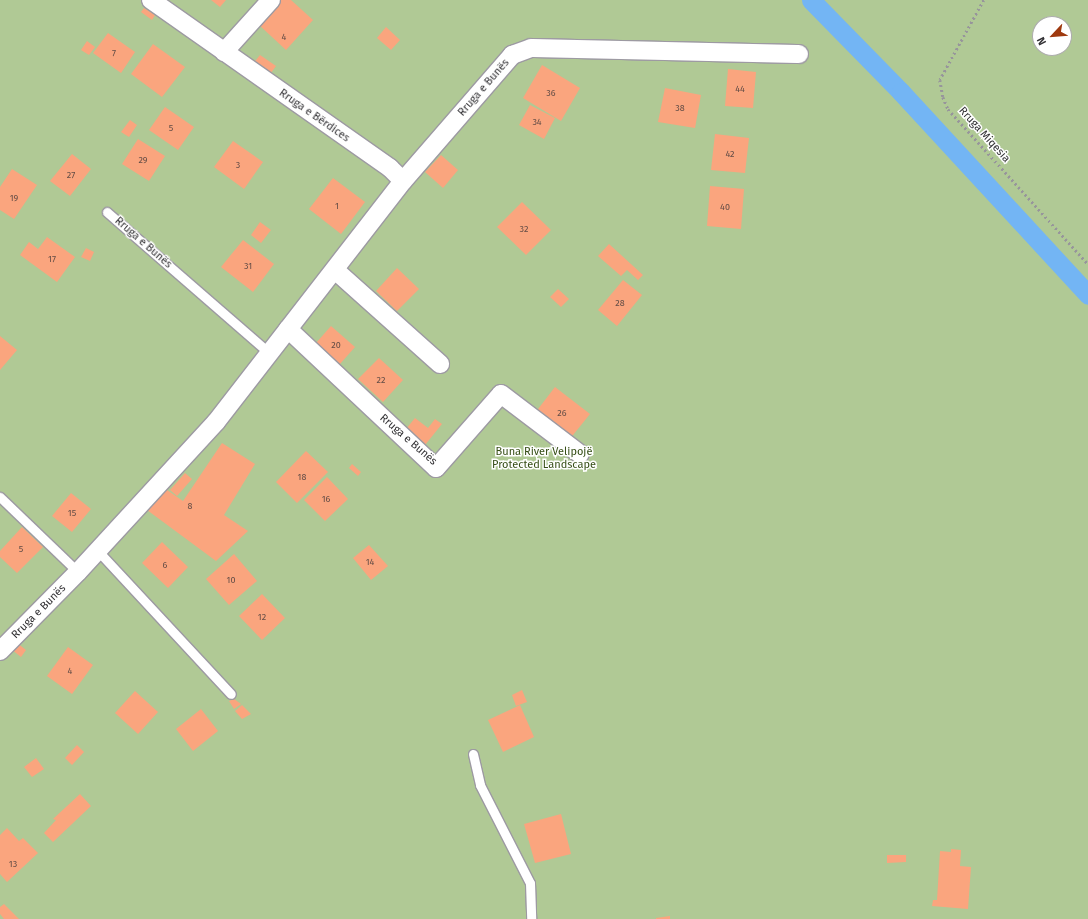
<!DOCTYPE html>
<html>
<head>
<meta charset="utf-8">
<style>
	body { margin:0 }
	#map { position:relative; width:1088px; height:919px; overflow:hidden; background:#ece9f2; font-family:"Fira Sans",sans-serif }
	div>[style] { position:absolute }
	.green>* { inset:0; background:#b0c995 }
	.canal>* { height:19px; margin:-9.5px; padding:0 9.5px; transform-origin:9.5px; border-radius:9.5px; background:#73b5f4 }
	.building>* { inset:0; background:#faa57e }
	.path>* { height:2.5px; margin-top:-1.25px; transform-origin:0; background:repeating-linear-gradient(90deg,#97959b 0 2px,transparent 0 5px) }
	.roads { filter:drop-shadow(1px 0 #9d9aa2) drop-shadow(-1px 0 #9d9aa2) drop-shadow(0 1px #9d9aa2) drop-shadow(0 -1px #9d9aa2) }
	.service>* { height:9px; margin:-4.5px; padding:0 4.5px; transform-origin:4.5px; border-radius:4.5px; background:#fff }
	.minor>* { height:18px; margin:-9px; padding:0 9px; transform-origin:9px; border-radius:9px; background:#fff }
	span { translate:-50% -50%; white-space:nowrap; text-align:center; line-height:1.15; -webkit-text-stroke:3px #fff; paint-order:stroke }
	.number-label { font-size:9px; color:#634d46 }
	.number-label span { -webkit-text-stroke-width:0 }
	.street-label { font-size:11px; color:#313033 }
	.park-label { font-size:11px; color:#364e16 }
	.north { position:absolute; left:1032px; top:16px; width:40px; height:40px; box-sizing:border-box; background:#fff; border:1px solid #adacad; border-radius:50%; rotate:244deg; font-size:11px; font-weight:700; line-height:16px; text-align:center; color:#313033 }
	.north::after { content:''; display:block; margin:auto; width:14px; height:18px; background:#9f390e; clip-path:polygon(50% 0,100% 100%,50% 72%,0 100%) }
</style>
</head>
<body>
<div id="map">
	<div class="green">
		<i style="clip-path:polygon(evenodd,0 0,1088px 0,1088px 919px,0 919px,0 0,1040px 24px,1064px 24px,1064px 48px,1040px 48px,1040px 24px)"></i>
	</div>
	<div class="canal">
		<i style="left:811px;top:0;width:129px;rotate:45.6deg"></i>
		<i style="left:901px;top:92px;width:276px;rotate:47.3deg"></i>
	</div>
	<div class="building">
		<i style="clip-path:polygon(211px 0,226px 0,220px 7px)"></i>
		<i style="clip-path:polygon(280px 0,291px 0,313px 20px,286px 50px,258px 24px)"></i>
		<i style="clip-path:polygon(144px 8px,155px 15px,152px 20px,141px 12px)"></i>
		<i style="clip-path:polygon(386px 27px,400px 40px,391px 50px,377px 38px)"></i>
		<i style="clip-path:polygon(108px 33px,135px 52px,121px 73px,93px 53px)"></i>
		<i style="clip-path:polygon(87px 41px,95px 47px,89px 55px,81px 50px)"></i>
		<i style="clip-path:polygon(153px 44px,185px 67px,162px 97px,131px 74px)"></i>
		<i style="clip-path:polygon(260px 55px,276px 66px,268px 77px,252px 65px)"></i>
		<i style="clip-path:polygon(542px 65px,580px 88px,561px 121px,523px 98px)"></i>
		<i style="clip-path:polygon(728px 69px,756px 72px,753px 108px,725px 106px)"></i>
		<i style="clip-path:polygon(665px 88px,701px 95px,695px 128px,658px 122px)"></i>
		<i style="clip-path:polygon(530px 105px,555px 118px,544px 139px,519px 125px)"></i>
		<i style="clip-path:polygon(165px 107px,194px 127px,178px 150px,149px 130px)"></i>
		<i style="clip-path:polygon(130px 120px,137px 125px,129px 137px,121px 132px)"></i>
		<i style="clip-path:polygon(715px 134px,749px 138px,745px 173px,711px 170px)"></i>
		<i style="clip-path:polygon(138px 139px,165px 156px,149px 181px,122px 164px)"></i>
		<i style="clip-path:polygon(233px 141px,263px 162px,244px 189px,214px 167px)"></i>
		<i style="clip-path:polygon(72px 154px,91px 169px,70px 196px,50px 181px)"></i>
		<i style="clip-path:polygon(441px 155px,458px 170px,443px 188px,425px 172px)"></i>
		<i style="clip-path:polygon(12px 169px,37px 185px,14px 219px,0 210px,0 187px)"></i>
		<i style="clip-path:polygon(333px 178px,365px 202px,341px 234px,309px 209px)"></i>
		<i style="clip-path:polygon(710px 186px,744px 189px,741px 229px,707px 226px)"></i>
		<i style="clip-path:polygon(522px 202px,551px 230px,526px 255px,497px 227px)"></i>
		<i style="clip-path:polygon(260px 222px,271px 230px,261px 243px,251px 235px)"></i>
		<i style="clip-path:polygon(47px 237px,75px 257px,57px 282px,20px 255px,29px 242px,38px 249px)"></i>
		<i style="clip-path:polygon(243px 240px,274px 264px,253px 292px,221px 267px)"></i>
		<i style="clip-path:polygon(609px 244px,643px 275px,638px 280px,627px 270px,621px 276px,598px 256px)"></i>
		<i style="clip-path:polygon(86px 248px,94px 252px,90px 261px,81px 257px)"></i>
		<i style="clip-path:polygon(397px 268px,419px 289px,397px 311px,376px 291px)"></i>
		<i style="clip-path:polygon(623px 280px,642px 295px,617px 326px,598px 310px)"></i>
		<i style="clip-path:polygon(558px 289px,569px 299px,561px 307px,550px 297px)"></i>
		<i style="clip-path:polygon(331px 326px,355px 347px,340px 364px,316px 343px)"></i>
		<i style="clip-path:polygon(0 336px,17px 350px,0 370px)"></i>
		<i style="clip-path:polygon(379px 358px,403px 380px,383px 402px,358px 379px)"></i>
		<i style="clip-path:polygon(555px 387px,590px 414px,569px 440px,535px 413px)"></i>
		<i style="clip-path:polygon(415px 418px,428px 428px,435px 419px,442px 424px,425px 445px,406px 429px)"></i>
		<i style="clip-path:polygon(222px 443px,255px 464px,224px 515px,248px 531px,216px 561px,147px 510px,167px 490px,183px 501px)"></i>
		<i style="clip-path:polygon(306px 451px,328px 472px,297px 503px,276px 482px)"></i>
		<i style="clip-path:polygon(352px 464px,361px 472px,358px 476px,349px 468px)"></i>
		<i style="clip-path:polygon(185px 473px,192px 479px,177px 496px,170px 490px)"></i>
		<i style="clip-path:polygon(327px 477px,348px 499px,325px 521px,304px 500px)"></i>
		<i style="clip-path:polygon(71px 493px,91px 509px,72px 532px,52px 516px)"></i>
		<i style="clip-path:polygon(22px 527px,43px 547px,17px 573px,0 557px,0 551px)"></i>
		<i style="clip-path:polygon(162px 542px,188px 567px,168px 588px,142px 563px)"></i>
		<i style="clip-path:polygon(369px 545px,388px 566px,371px 580px,353px 558px)"></i>
		<i style="clip-path:polygon(234px 554px,257px 581px,229px 605px,206px 579px)"></i>
		<i style="clip-path:polygon(262px 594px,285px 618px,262px 640px,239px 616px)"></i>
		<i style="clip-path:polygon(16px 642px,26px 650px,21px 657px,11px 649px)"></i>
		<i style="clip-path:polygon(68px 647px,93px 665px,72px 694px,47px 676px)"></i>
		<i style="clip-path:polygon(522px 690px,527px 702px,516px 706px,512px 695px)"></i>
		<i style="clip-path:polygon(135px 691px,158px 712px,138px 734px,115px 713px)"></i>
		<i style="clip-path:polygon(234px 699px,241px 704px,234px 709px,229px 701px)"></i>
		<i style="clip-path:polygon(242px 705px,251px 714px,242px 719px,235px 711px)"></i>
		<i style="clip-path:polygon(520px 705px,534px 737px,503px 752px,488px 720px)"></i>
		<i style="clip-path:polygon(201px 709px,218px 731px,193px 751px,176px 729px)"></i>
		<i style="clip-path:polygon(77px 745px,84px 752px,72px 765px,65px 758px)"></i>
		<i style="clip-path:polygon(36px 758px,44px 769px,32px 777px,24px 767px)"></i>
		<i style="clip-path:polygon(80px 794px,91px 806px,53px 842px,44px 833px,56px 820px,53px 819px)"></i>
		<i style="clip-path:polygon(561px 814px,571px 854px,535px 863px,524px 824px)"></i>
		<i style="clip-path:polygon(7px 828px,19px 841px,23px 838px,38px 853px,7px 882px,0 874px,0 835px)"></i>
		<i style="clip-path:polygon(951px 849px,961px 850px,960px 866px,971px 867px,968px 909px,932px 906px,933px 900px,937px 900px,940px 851px,951px 852px)"></i>
		<i style="clip-path:polygon(887px 855px,906px 855px,906px 862px,887px 863px)"></i>
		<i style="clip-path:polygon(4px 904px,19px 919px,4px 919px,0 914px,0 907px)"></i>
		<i style="clip-path:polygon(670px 916px,670px 919px,656px 919px,656px 918px)"></i>
	</div>
	<div class="path">
		<i style="left:984px;top:0;width:91px;rotate:118.8deg"></i>
		<i style="left:940px;top:80px;width:17px;rotate:80deg"></i>
		<i style="left:943px;top:97px;width:13px;rotate:67deg"></i>
		<i style="left:948px;top:109px;width:209px;rotate:47.9deg"></i>
	</div>
	<div class="roads">
		<div class="service">
			<i style="left:107px;top:212px;width:215px;rotate:41deg"></i>
			<i style="left:0;top:497px;width:108px;rotate:43.9deg"></i>
			<i style="left:98px;top:551px;width:195px;rotate:47.1deg"></i>
			<i style="left:473px;top:754px;width:32px;rotate:77deg"></i>
			<i style="left:480px;top:785px;width:110px;rotate:63deg"></i>
			<i style="left:530px;top:883px;width:36px;rotate:88deg"></i>
		</div>
		<div class="minor">
			<i style="left:151px;top:0;width:292px;rotate:35.1deg"></i>
			<i style="left:390px;top:168px;width:18px;rotate:45deg"></i>
			<i style="left:224px;top:52px;width:70px;rotate:-47.9deg"></i>
			<i style="left:335px;top:270px;width:141px;rotate:41.8deg"></i>
			<i style="left:288px;top:329px;width:203px;rotate:43.2deg"></i>
			<i style="left:436px;top:468px;width:98px;rotate:-48.7deg"></i>
			<i style="left:501px;top:394px;width:99px;rotate:37.2deg"></i>
			<i style="left:0;top:651px;width:111px;rotate:-45.4deg"></i>
			<i style="left:78px;top:572px;width:204px;rotate:-47.4deg"></i>
			<i style="left:216px;top:422px;width:305px;rotate:-52.2deg"></i>
			<i style="left:403px;top:181px;width:167px;rotate:-49.1deg"></i>
			<i style="left:512px;top:55px;width:20px;rotate:-20deg"></i>
			<i style="left:531px;top:48px;width:268px;rotate:1.3deg"></i>
		</div>
	</div>
	<div class="number-label">
		<span style="left:284px;top:37px">4</span>
		<span style="left:114px;top:53px">7</span>
		<span style="left:740px;top:89px">44</span>
		<span style="left:551px;top:93px">36</span>
		<span style="left:680px;top:108px">38</span>
		<span style="left:537px;top:122px">34</span>
		<span style="left:171px;top:128px">5</span>
		<span style="left:730px;top:154px">42</span>
		<span style="left:143px;top:160px">29</span>
		<span style="left:238px;top:165px">3</span>
		<span style="left:71px;top:175px">27</span>
		<span style="left:14px;top:198px">19</span>
		<span style="left:337px;top:206px">1</span>
		<span style="left:725px;top:207px">40</span>
		<span style="left:524px;top:229px">32</span>
		<span style="left:52px;top:259px">17</span>
		<span style="left:248px;top:266px">31</span>
		<span style="left:620px;top:303px">28</span>
		<span style="left:336px;top:345px">20</span>
		<span style="left:381px;top:380px">22</span>
		<span style="left:562px;top:413px">26</span>
		<span style="left:302px;top:477px">18</span>
		<span style="left:326px;top:499px">16</span>
		<span style="left:190px;top:506px">8</span>
		<span style="left:72px;top:513px">15</span>
		<span style="left:21px;top:549px">5</span>
		<span style="left:370px;top:562px">14</span>
		<span style="left:165px;top:565px">6</span>
		<span style="left:231px;top:580px">10</span>
		<span style="left:262px;top:617px">12</span>
		<span style="left:70px;top:671px">4</span>
		<span style="left:13px;top:864px">13</span>
	</div>
	<div class="street-label">
		<span style="left:484px;top:88px;rotate:-49deg">Rruga e Bunës</span>
		<span style="left:314px;top:116px;rotate:35deg">Rruga e Bërdices</span>
		<span style="left:984px;top:135px;rotate:48deg">Rruga Miqesia</span>
		<span style="left:143px;top:243px;rotate:41deg">Rruga e Bunës</span>
		<span style="left:408px;top:440px;rotate:41deg">Rruga e Bunës</span>
		<span style="left:39px;top:612px;rotate:-45deg">Rruga e Bunës</span>
	</div>
	<div class="park-label">
		<span style="left:544px;top:459px">Buna River Velipojë<br>Protected Landscape</span>
	</div>
	<div class="north">N</div>
</div>
</body>
</html>
